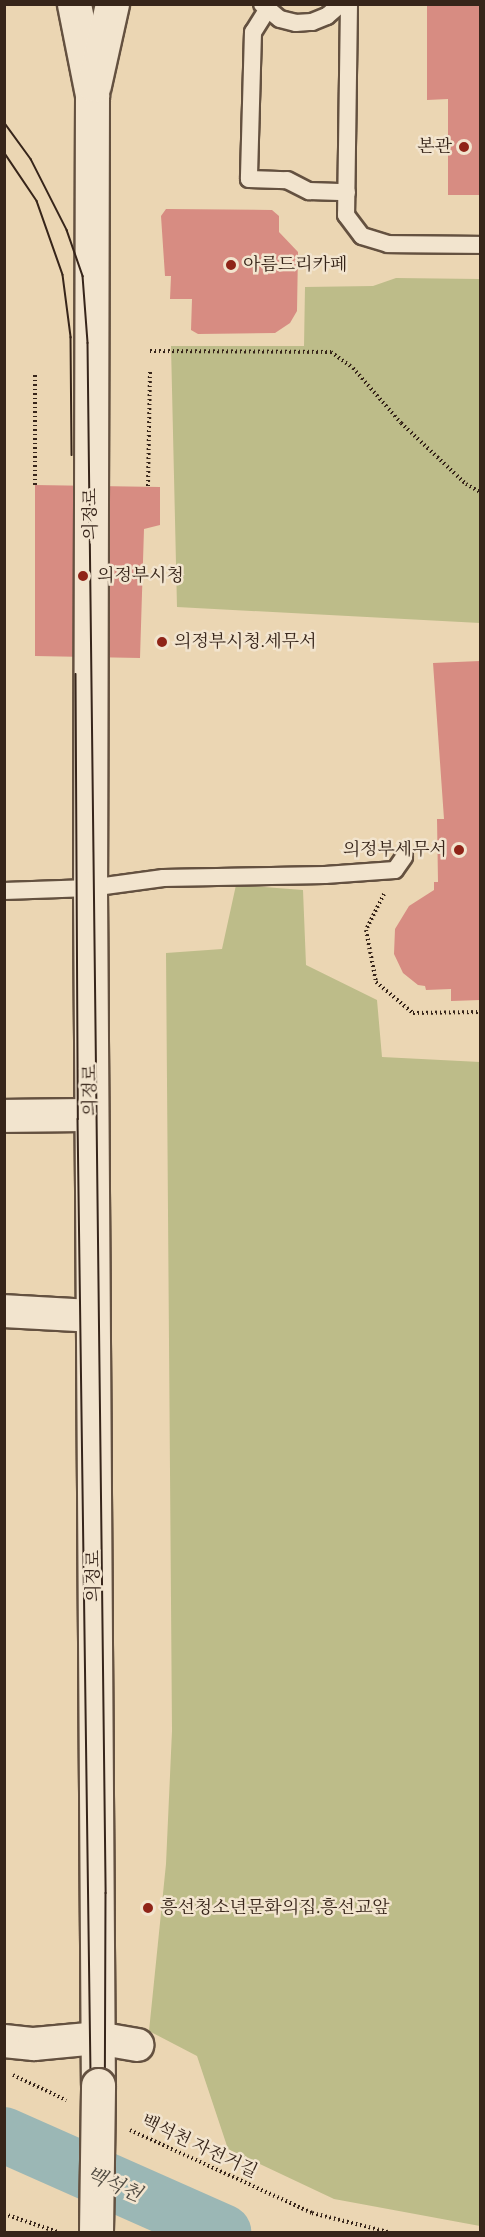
<!DOCTYPE html>
<html>
<head>
<meta charset="utf-8">
<style>
	body { margin:0 }
	#map { position:relative; width:485px; height:2237px; overflow:hidden; background:#ebd6b3; font-family:"IM FELL Double Pica","Noto Serif KR",serif }
	div>[style] { position:absolute }
	.green>* { inset:0; background:#bdbc89 }
	.river>* { height:56px; margin:-28px; padding:0 28px; transform-origin:28px; border-radius:28px; background:#9bb7b5 }
	.building>* { inset:0; background:#d78c82 }
	.path>* { height:4px; margin-top:-2px; transform-origin:0; background:repeating-linear-gradient(90deg,#37251a 0 1.5px,transparent 0 4.5px) }
	.roads { filter:drop-shadow(2px 0 #645140) drop-shadow(-2px 0 #645140) drop-shadow(0 2px #645140) drop-shadow(0 -2px #645140) }
	.service>* { height:16px; margin:-8px; padding:0 8px; transform-origin:8px; border-radius:8px; background:#f2e4ce }
	.minor>* { height:32px; margin:-16px; padding:0 16px; transform-origin:16px; border-radius:16px; background:#f2e4ce }
	.tertiary>* { height:33px; margin:-16.5px; padding:0 16.5px; transform-origin:16.5px; border-radius:16.5px; background:#f2e4ce }
	.tram>* { height:1.5px; margin:-0.75px; padding:0 0.75px; transform-origin:0.75px; border-radius:0.75px; background:#37251a }
	.bridges { filter:drop-shadow(2px 0 #645140) drop-shadow(-2px 0 #645140) drop-shadow(0 2px #645140) drop-shadow(0 -2px #645140) }
	.tertiary-bridge>* { height:33px; margin:-16.5px; padding:0 16.5px; transform-origin:16.5px; border-radius:16.5px; background:#f2e4ce }
	.dots>* { width:16px; height:16px; translate:-50% -50%; box-sizing:border-box; border:3px solid #f2e4ce; border-radius:50% }
	span { translate:-50% -50%; white-space:nowrap; text-align:center; line-height:1.15; -webkit-text-stroke:5px #f2e4ce; paint-order:stroke }
	.poi-label { font-size:18px; color:#37251a }
	.right { translate:-100% -50%; text-align:right }
	.left { translate:0 -50%; text-align:left }
	.street-label { font-size:18px; color:#37251a }
	.water-label { font-size:20px; color:#504a41; font-style:italic }
	.frame { position:absolute; inset:0; border:6px solid #37251a; pointer-events:none }
</style>
</head>
<body>
<div id="map">
	<div class="green">
		<i style="clip-path:polygon(396px 278px,480px 279px,480px 623px,177px 607px,171px 346px,304px 346px,305px 287px,373px 286px)"></i>
		<i style="clip-path:polygon(236px 885px,303px 890px,306px 965px,377px 1000px,382px 1057px,480px 1062px,480px 2226px,334px 2199px,228px 2149px,197px 2056px,149px 2031px,166px 1864px,172px 1731px,166px 953px,222px 949px)"></i>
	</div>
	<div class="river">
		<i style="left:4px;top:2135px;width:240px;rotate:23.9deg"></i>
	</div>
	<div class="building">
		<i style="clip-path:polygon(427px 4px,480px 4px,480px 195px,448px 195px,448px 99px,427px 100px)"></i>
		<i style="clip-path:polygon(166px 209px,272px 210px,279px 216px,279px 232px,298px 252px,297px 311px,290px 323px,275px 333px,198px 334px,191px 330px,192px 299px,170px 299px,171px 276px,165px 276px,161px 216px)"></i>
		<i style="clip-path:polygon(35px 485px,160px 487px,160px 525px,144px 529px,140px 658px,35px 656px)"></i>
		<i style="clip-path:polygon(480px 661px,480px 1000px,451px 1001px,451px 989px,426px 990px,425px 986px,418px 985px,403px 973px,394px 954px,395px 929px,409px 906px,434px 890px,434px 882px,438px 882px,437px 819px,444px 819px,433px 663px)"></i>
	</div>
	<div class="path">
		<i style="left:150px;top:351px;width:181px;rotate:0.3deg"></i>
		<i style="left:331px;top:352px;width:27px;rotate:36deg"></i>
		<i style="left:353px;top:368px;width:73px;rotate:48.9deg"></i>
		<i style="left:401px;top:423px;width:89px;rotate:43.2deg"></i>
		<i style="left:466px;top:484px;width:16px;rotate:30deg"></i>
		<i style="left:35px;top:485px;width:113px;rotate:-90deg"></i>
		<i style="left:148px;top:486px;width:116px;rotate:-89deg"></i>
		<i style="left:384px;top:894px;width:40px;rotate:116.6deg"></i>
		<i style="left:366px;top:930px;width:53px;rotate:79.1deg"></i>
		<i style="left:376px;top:982px;width:48px;rotate:40deg"></i>
		<i style="left:413px;top:1013px;width:67px;rotate:-0.9deg"></i>
		<i style="left:13px;top:2075px;width:59px;rotate:25.3deg"></i>
		<i style="left:130px;top:2130px;width:200px;rotate:24.5deg"></i>
		<i style="left:312px;top:2213px;width:78px;rotate:14deg"></i>
		<i style="left:4px;top:2214px;width:57px;rotate:18.4deg"></i>
	</div>
	<div class="roads">
		<div class="service">
			<i style="left:262px;top:4px;width:23px;rotate:40deg"></i>
			<i style="left:280px;top:19px;width:16px;rotate:14deg"></i>
			<i style="left:296px;top:23px;width:16px;rotate:-4deg"></i>
			<i style="left:312px;top:22px;width:16px;rotate:-22deg"></i>
			<i style="left:327px;top:16px;width:18px;rotate:-41deg"></i>
			<i style="left:349px;top:4px;width:211px;rotate:90.8deg"></i>
			<i style="left:346px;top:215px;width:26px;rotate:53deg"></i>
			<i style="left:362px;top:236px;width:27px;rotate:17deg"></i>
			<i style="left:388px;top:244px;width:92px;rotate:0.6deg"></i>
			<i style="left:267px;top:10px;width:26px;rotate:122deg"></i>
			<i style="left:253px;top:32px;width:147px;rotate:91.6deg"></i>
			<i style="left:249px;top:179px;width:38px;rotate:2deg"></i>
			<i style="left:287px;top:180px;width:25px;rotate:27deg"></i>
			<i style="left:309px;top:191px;width:38px;rotate:2deg"></i>
			<i style="left:4px;top:891px;width:86px;rotate:-2deg"></i>
			<i style="left:90px;top:888px;width:74px;rotate:-7.8deg"></i>
			<i style="left:163px;top:878px;width:162px;rotate:-1.1deg"></i>
			<i style="left:325px;top:875px;width:70px;rotate:-4.1deg"></i>
			<i style="left:395px;top:870px;width:16px;rotate:-55deg"></i>
		</div>
		<div class="minor">
			<i style="left:4px;top:1116px;width:87px;rotate:-0.7deg"></i>
			<i style="left:4px;top:1311px;width:89px;rotate:3.2deg"></i>
			<i style="left:4px;top:2041px;width:30px;rotate:6deg"></i>
			<i style="left:34px;top:2044px;width:63px;rotate:-5.4deg"></i>
			<i style="left:97px;top:2038px;width:41px;rotate:9.9deg"></i>
		</div>
		<div class="tertiary">
			<i style="left:74px;top:4px;width:93px;rotate:78.8deg"></i>
			<i style="left:92px;top:95px;width:793px;rotate:90.14deg"></i>
			<i style="left:90px;top:888px;width:1197px;rotate:89.62deg"></i>
			<i style="left:94px;top:85px;width:83px;rotate:-77.5deg"></i>
		</div>
	</div>
	<div class="tram">
		<i style="left:4px;top:122px;width:46px;rotate:53.9deg"></i>
		<i style="left:31px;top:159px;width:80px;rotate:63.1deg"></i>
		<i style="left:67px;top:230px;width:49px;rotate:70.8deg"></i>
		<i style="left:83px;top:276px;width:67px;rotate:85.7deg"></i>
		<i style="left:88px;top:343px;width:1550px;rotate:89.33deg"></i>
		<i style="left:106px;top:1893px;width:339px;rotate:90.2deg"></i>
		<i style="left:4px;top:152px;width:59px;rotate:56deg"></i>
		<i style="left:37px;top:201px;width:78px;rotate:70.6deg"></i>
		<i style="left:63px;top:275px;width:63px;rotate:82.6deg"></i>
		<i style="left:71px;top:337px;width:118px;rotate:89.5deg"></i>
		<i style="left:76px;top:674px;width:445px;rotate:89.7deg"></i>
		<i style="left:78px;top:1119px;width:957px;rotate:89.22deg"></i>
		<i style="left:91px;top:2076px;width:156px;rotate:91.5deg"></i>
	</div>
	<div class="bridges">
		<div class="tertiary-bridge">
			<i style="left:96px;top:2232px;width:147px;rotate:-89.2deg"></i>
		</div>
	</div>
	<div class="dots">
		<i style="left:464px;top:147px;background:#8f2418"></i>
		<i style="left:231px;top:265px;background:#8f2418"></i>
		<i style="left:83px;top:576px;background:#8f2418"></i>
		<i style="left:162px;top:642px;background:#8f2418"></i>
		<i style="left:459px;top:850px;background:#8f2418"></i>
		<i style="left:148px;top:1908px;background:#8f2418"></i>
	</div>
	<div class="poi-label">
		<span class="right" style="left:452px;top:147px">본관</span>
		<span class="left" style="left:243px;top:265px">아름드리카페</span>
		<span class="left" style="left:97px;top:576px">의정부시청</span>
		<span class="left" style="left:174px;top:642px">의정부시청.세무서</span>
		<span class="right" style="left:447px;top:850px">의정부세무서</span>
		<span class="left" style="left:160px;top:1908px">흥선청소년문화의집.흥선교앞</span>
	</div>
	<div class="street-label">
		<span style="left:91px;top:514px;rotate:-90deg">의정로</span>
		<span style="left:91px;top:1090px;rotate:-90deg">의정로</span>
		<span style="left:94px;top:1576px;rotate:-90deg">의정로</span>
		<span style="left:199px;top:2147px;rotate:25deg">백석천 자전거길</span>
	</div>
	<div class="water-label">
		<span style="left:114px;top:2184px;rotate:24deg">백석천</span>
	</div>
	<div class="frame"></div>
</div>
</body>
</html>
